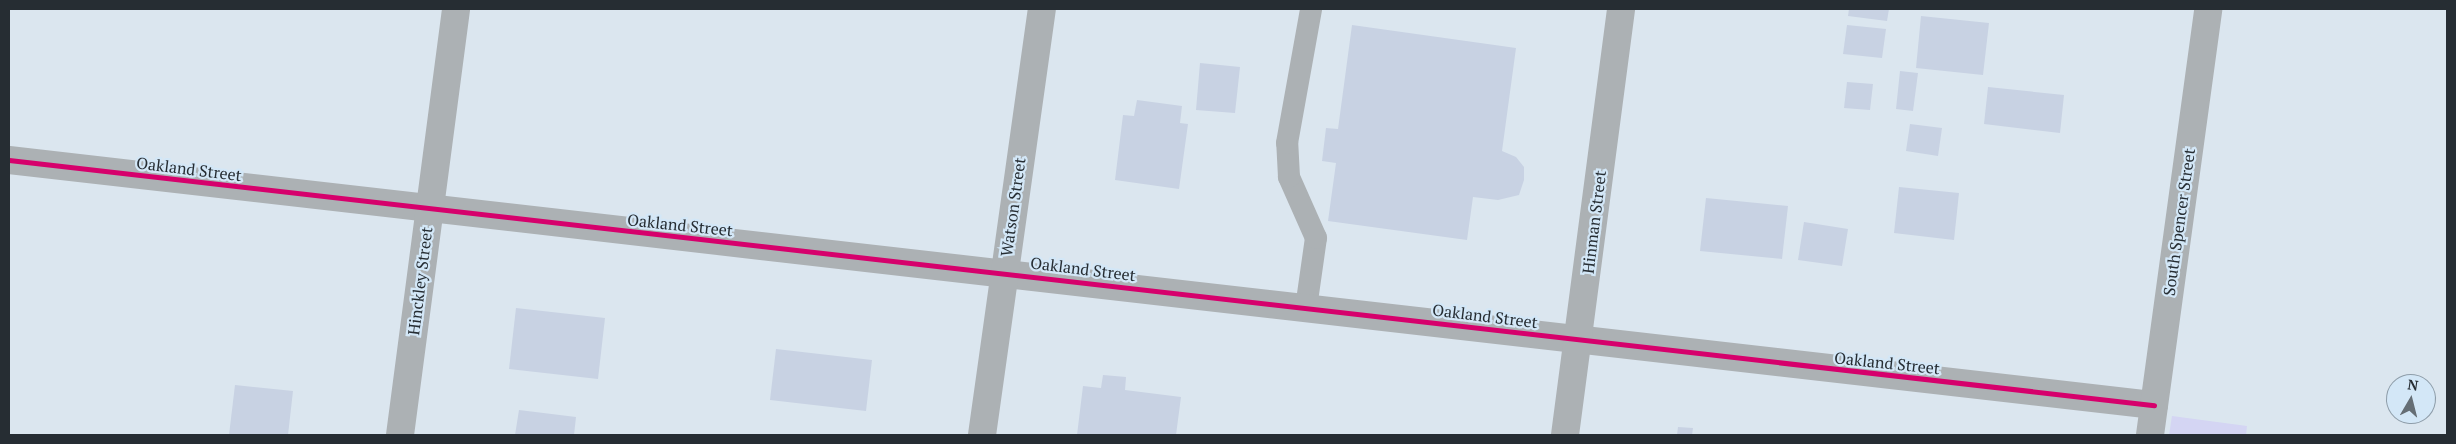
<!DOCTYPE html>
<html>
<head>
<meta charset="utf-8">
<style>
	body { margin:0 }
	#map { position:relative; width:2456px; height:444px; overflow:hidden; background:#dbe6ef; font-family:"PT Serif",serif }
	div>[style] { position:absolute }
	.green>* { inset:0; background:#d4d5f3 }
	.building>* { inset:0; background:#c8d2e3 }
	.lane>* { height:22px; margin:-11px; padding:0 11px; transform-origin:11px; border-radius:11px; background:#acb1b4 }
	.street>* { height:28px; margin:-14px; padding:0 14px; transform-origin:14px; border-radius:14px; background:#acb1b4 }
	.cycleway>* { height:5px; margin:-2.5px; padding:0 2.5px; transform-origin:2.5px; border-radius:2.5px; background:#d6006c }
	span { translate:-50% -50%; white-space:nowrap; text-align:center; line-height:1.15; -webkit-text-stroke:4.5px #d3e7f7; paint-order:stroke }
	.street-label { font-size:16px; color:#262d33 }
	.frame { position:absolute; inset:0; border:10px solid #262d33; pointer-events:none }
	.north { position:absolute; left:2386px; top:374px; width:50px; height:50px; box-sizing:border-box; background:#d3e7f7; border:1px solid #8e9da9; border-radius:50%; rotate:8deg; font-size:14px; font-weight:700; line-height:20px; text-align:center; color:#262d33 }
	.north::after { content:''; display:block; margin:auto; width:18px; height:22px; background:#656e75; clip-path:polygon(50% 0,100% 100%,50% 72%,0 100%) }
</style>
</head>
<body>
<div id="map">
	<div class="green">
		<i style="clip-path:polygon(2172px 416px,2247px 426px,2246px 435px,2169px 435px)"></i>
	</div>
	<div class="building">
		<i style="clip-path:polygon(1849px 9px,1889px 9px,1887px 21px,1848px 16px)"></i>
		<i style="clip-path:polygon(1921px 16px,1989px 23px,1983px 75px,1916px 68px)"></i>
		<i style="clip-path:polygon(1352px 25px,1516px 48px,1502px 151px,1516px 157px,1524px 167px,1524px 180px,1519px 195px,1498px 200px,1473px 197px,1467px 240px,1328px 221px,1336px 163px,1322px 161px,1326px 128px,1338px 129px)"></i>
		<i style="clip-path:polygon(1847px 25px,1886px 29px,1882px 58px,1843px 54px)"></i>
		<i style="clip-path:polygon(1200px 63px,1240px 67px,1235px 113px,1196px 110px)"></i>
		<i style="clip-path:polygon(1900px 71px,1918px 73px,1913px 111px,1896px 109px)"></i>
		<i style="clip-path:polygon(1847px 82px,1873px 84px,1870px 110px,1844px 108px)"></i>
		<i style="clip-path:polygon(1988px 87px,2064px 95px,2060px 133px,1984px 124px)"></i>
		<i style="clip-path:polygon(1137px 100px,1182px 106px,1180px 123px,1188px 124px,1179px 189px,1115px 180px,1123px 115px,1134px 116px)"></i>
		<i style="clip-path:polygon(1910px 124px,1942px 128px,1938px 156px,1906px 151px)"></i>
		<i style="clip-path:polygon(1899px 187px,1959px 193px,1954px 240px,1894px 233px)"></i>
		<i style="clip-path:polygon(1706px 198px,1788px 206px,1782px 259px,1700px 251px)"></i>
		<i style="clip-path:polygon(1804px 222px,1848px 229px,1842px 266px,1798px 260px)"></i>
		<i style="clip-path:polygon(516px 308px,605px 318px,598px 379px,509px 369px)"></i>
		<i style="clip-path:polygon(776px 349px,872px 360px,866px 411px,770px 400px)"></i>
		<i style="clip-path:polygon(1103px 375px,1126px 377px,1125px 390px,1181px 397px,1176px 435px,1077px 435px,1083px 386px,1101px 388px)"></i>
		<i style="clip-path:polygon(235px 385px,293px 391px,288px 435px,229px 435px)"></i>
		<i style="clip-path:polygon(519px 410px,576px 417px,574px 435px,515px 435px)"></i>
		<i style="clip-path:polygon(1678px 427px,1693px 428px,1692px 435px,1677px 435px)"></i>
	</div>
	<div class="lane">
		<i style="left:1306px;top:308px;width:71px;rotate:-81.9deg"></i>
		<i style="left:1316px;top:238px;width:67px;rotate:-113.9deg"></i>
		<i style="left:1289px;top:177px;width:34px;rotate:-93deg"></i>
		<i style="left:1287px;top:143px;width:136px;rotate:-79.8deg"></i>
	</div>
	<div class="street">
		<i style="left:9px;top:160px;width:2159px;rotate:6.52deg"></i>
		<i style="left:400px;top:435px;width:430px;rotate:-82.5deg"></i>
		<i style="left:982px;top:435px;width:430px;rotate:-82deg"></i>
		<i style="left:1565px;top:435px;width:430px;rotate:-82.5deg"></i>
		<i style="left:2150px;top:435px;width:430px;rotate:-82.2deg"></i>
	</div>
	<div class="cycleway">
		<i style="left:9px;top:160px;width:2159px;rotate:6.52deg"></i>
	</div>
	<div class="street-label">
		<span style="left:189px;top:169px;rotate:7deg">Oakland Street</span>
		<span style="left:1013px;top:207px;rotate:-82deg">Watson Street</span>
		<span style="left:1594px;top:222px;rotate:-83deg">Hinman Street</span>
		<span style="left:2179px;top:222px;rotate:-82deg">South Spencer Street</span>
		<span style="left:680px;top:225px;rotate:6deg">Oakland Street</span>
		<span style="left:1083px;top:269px;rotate:7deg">Oakland Street</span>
		<span style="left:420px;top:281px;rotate:-83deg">Hinckley Street</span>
		<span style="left:1485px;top:316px;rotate:7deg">Oakland Street</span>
		<span style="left:1887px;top:363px;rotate:6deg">Oakland Street</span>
	</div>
	<div class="frame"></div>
	<div class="north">N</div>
</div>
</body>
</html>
